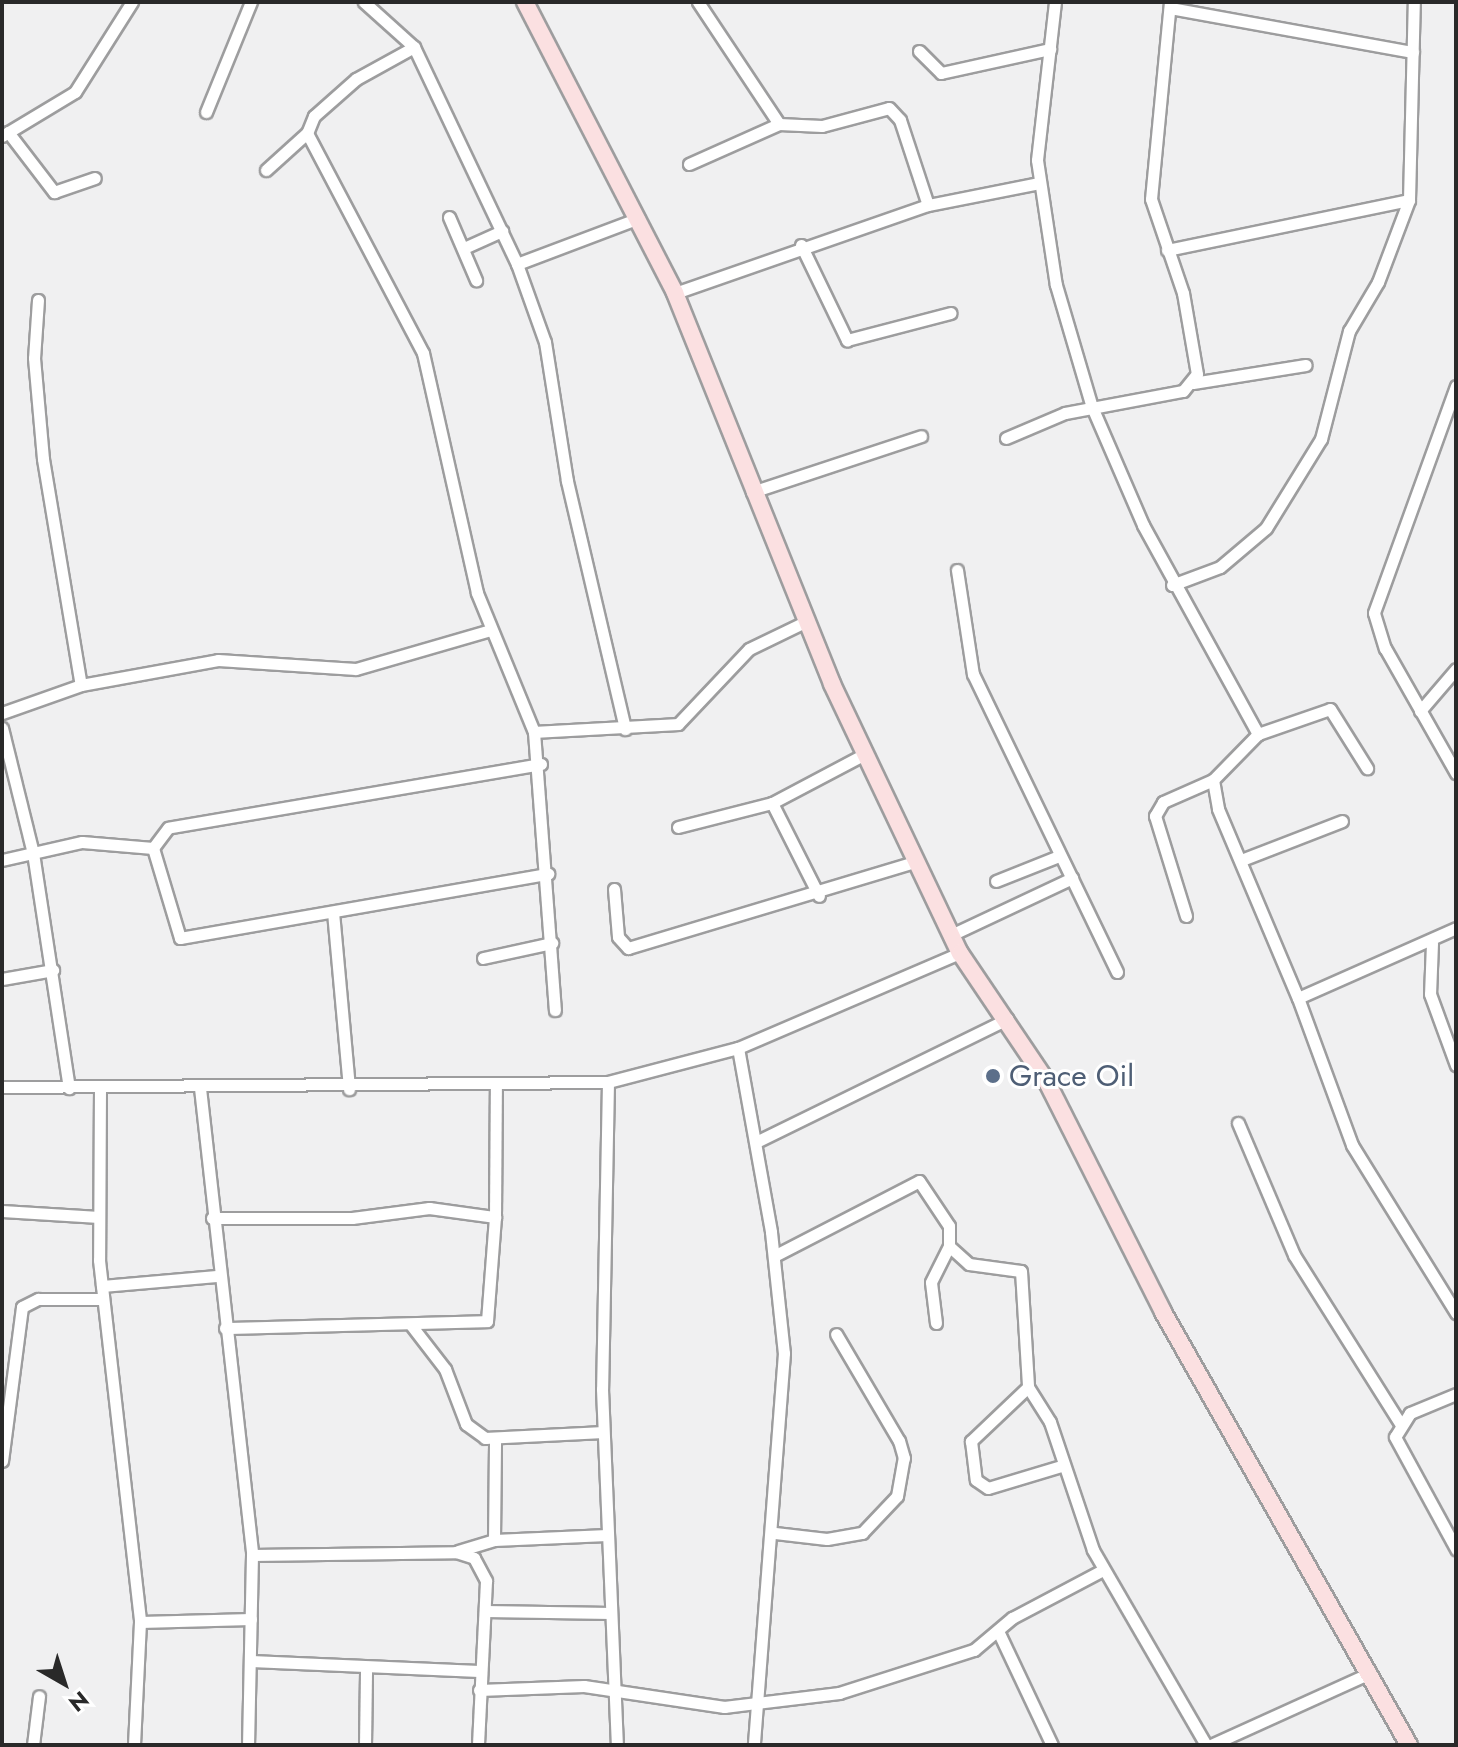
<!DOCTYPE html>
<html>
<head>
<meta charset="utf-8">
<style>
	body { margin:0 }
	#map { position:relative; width:1458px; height:1747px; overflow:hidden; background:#f0f0f1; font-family:Jost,sans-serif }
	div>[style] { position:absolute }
	.roads { filter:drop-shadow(2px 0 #9d9d9e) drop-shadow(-2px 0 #9d9d9e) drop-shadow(0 2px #9d9d9e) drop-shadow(0 -2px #9d9d9e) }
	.minor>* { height:11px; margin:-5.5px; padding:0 5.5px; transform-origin:5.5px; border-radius:5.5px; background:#fff }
	.secondary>* { height:16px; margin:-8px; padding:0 8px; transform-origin:8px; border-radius:8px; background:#fbe0e1 }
	.dots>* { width:22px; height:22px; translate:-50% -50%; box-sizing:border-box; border:4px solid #fff; border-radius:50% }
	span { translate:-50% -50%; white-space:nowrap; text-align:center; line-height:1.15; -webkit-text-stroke:6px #fff; paint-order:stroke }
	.service-label { font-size:30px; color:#4e5e75 }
	.left { translate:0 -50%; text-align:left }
	.frame { position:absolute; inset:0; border:4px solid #292929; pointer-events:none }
	.north { position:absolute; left:24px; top:1643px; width:80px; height:80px; -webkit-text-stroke:6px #fff; paint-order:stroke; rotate:141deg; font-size:22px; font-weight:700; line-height:32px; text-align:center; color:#292929 }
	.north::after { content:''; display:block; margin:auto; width:28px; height:36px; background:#292929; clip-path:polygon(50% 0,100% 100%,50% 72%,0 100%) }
</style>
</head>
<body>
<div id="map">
	<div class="roads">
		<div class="minor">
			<i style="left:364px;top:2px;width:67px;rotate:42deg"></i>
			<i style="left:414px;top:47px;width:240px;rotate:64.6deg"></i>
			<i style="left:517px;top:264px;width:83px;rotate:70.3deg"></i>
			<i style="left:545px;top:342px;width:141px;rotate:81deg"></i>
			<i style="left:567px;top:481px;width:255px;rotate:76.8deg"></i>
			<i style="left:698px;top:2px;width:146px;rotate:56.4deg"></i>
			<i style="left:1055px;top:2px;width:159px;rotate:96.5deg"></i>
			<i style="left:1037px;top:160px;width:126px;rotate:81.4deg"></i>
			<i style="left:1056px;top:285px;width:127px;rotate:73.6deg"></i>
			<i style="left:1092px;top:407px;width:129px;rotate:66.6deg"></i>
			<i style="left:1143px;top:525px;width:239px;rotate:61.2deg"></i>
			<i style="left:1258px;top:734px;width:64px;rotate:134.4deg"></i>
			<i style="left:1213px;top:780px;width:29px;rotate:80deg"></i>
			<i style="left:1218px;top:809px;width:205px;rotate:67.1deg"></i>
			<i style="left:1298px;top:998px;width:173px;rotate:-23.9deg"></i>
			<i style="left:1170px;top:8px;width:247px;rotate:10.3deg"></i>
			<i style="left:414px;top:47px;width:66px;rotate:151.1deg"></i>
			<i style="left:356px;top:79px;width:56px;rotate:138.6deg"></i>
			<i style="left:314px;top:116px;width:18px;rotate:112deg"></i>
			<i style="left:307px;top:133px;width:249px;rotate:62.2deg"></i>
			<i style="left:423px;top:353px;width:246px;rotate:77.3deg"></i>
			<i style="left:477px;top:593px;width:150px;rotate:67.7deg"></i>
			<i style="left:534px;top:732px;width:279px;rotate:85.7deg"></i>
			<i style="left:919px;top:51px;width:31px;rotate:45deg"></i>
			<i style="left:941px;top:73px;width:112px;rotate:-12.4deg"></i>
			<i style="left:206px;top:112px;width:119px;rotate:-67.8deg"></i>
			<i style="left:8px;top:132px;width:76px;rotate:52.5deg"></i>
			<i style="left:54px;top:192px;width:43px;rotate:-18.9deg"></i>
			<i style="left:2px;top:136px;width:85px;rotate:-31.1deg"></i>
			<i style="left:75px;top:92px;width:107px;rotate:-57.7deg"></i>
			<i style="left:689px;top:164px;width:98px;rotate:-24deg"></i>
			<i style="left:779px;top:124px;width:43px;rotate:2.7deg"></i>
			<i style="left:822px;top:126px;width:69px;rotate:-15deg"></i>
			<i style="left:889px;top:108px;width:16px;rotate:47deg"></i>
			<i style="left:900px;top:120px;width:89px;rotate:71.8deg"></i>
			<i style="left:266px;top:170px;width:55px;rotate:-42.1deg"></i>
			<i style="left:449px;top:217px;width:69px;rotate:66.8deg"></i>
			<i style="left:801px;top:245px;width:106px;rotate:64.2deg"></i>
			<i style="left:847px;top:340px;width:107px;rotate:-14.6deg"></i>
			<i style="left:464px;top:248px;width:42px;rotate:-24.1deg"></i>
			<i style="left:1167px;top:250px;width:247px;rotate:-11.7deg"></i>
			<i style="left:517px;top:264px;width:130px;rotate:-20.7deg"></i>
			<i style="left:675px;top:293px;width:268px;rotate:-19.2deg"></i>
			<i style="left:928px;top:205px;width:113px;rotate:-11.2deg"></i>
			<i style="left:38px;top:300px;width:58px;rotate:93.9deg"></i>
			<i style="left:34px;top:358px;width:101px;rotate:84.9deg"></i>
			<i style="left:43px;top:459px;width:229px;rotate:80.5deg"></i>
			<i style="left:1193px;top:383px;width:114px;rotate:-9.1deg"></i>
			<i style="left:1456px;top:386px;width:241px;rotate:109.9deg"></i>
			<i style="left:1374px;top:613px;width:37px;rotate:73deg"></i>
			<i style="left:1385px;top:648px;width:144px;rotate:60.4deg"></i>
			<i style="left:1006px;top:438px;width:64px;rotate:-23deg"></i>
			<i style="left:1065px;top:413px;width:120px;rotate:-10.6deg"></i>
			<i style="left:1183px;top:391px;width:22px;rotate:-51deg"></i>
			<i style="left:1197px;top:374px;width:82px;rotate:-99.8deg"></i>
			<i style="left:1183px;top:293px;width:99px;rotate:-108.8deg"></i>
			<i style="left:1151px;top:199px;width:198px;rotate:-84.5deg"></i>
			<i style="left:752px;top:492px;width:178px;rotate:-18.3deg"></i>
			<i style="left:957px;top:570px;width:105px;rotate:81.3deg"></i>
			<i style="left:973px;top:674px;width:331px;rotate:64.2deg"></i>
			<i style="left:1172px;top:585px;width:51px;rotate:-20.6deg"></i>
			<i style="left:1220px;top:567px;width:60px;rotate:-40.3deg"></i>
			<i style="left:1266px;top:528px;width:105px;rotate:-58.3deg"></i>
			<i style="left:1321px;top:439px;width:112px;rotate:-75.5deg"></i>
			<i style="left:1349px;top:331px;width:57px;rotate:-59.4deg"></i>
			<i style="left:1378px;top:282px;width:88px;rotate:-69.3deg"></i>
			<i style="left:1409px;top:200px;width:198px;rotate:-88.6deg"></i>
			<i style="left:1420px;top:711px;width:55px;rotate:-49.4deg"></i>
			<i style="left:2px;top:713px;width:84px;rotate:-19.5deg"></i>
			<i style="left:81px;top:685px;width:139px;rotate:-10.3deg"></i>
			<i style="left:218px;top:660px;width:138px;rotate:3.7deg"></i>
			<i style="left:356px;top:669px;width:140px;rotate:-16.2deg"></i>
			<i style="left:2px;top:728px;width:129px;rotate:76.1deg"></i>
			<i style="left:33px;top:853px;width:238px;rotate:81.3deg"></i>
			<i style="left:534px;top:732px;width:144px;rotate:-3.2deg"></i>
			<i style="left:678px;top:724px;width:103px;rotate:-46.6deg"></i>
			<i style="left:749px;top:649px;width:64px;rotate:-25.8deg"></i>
			<i style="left:1258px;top:734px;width:76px;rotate:-19.1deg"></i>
			<i style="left:1330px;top:709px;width:70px;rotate:57.9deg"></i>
			<i style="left:541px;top:764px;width:378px;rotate:170.3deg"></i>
			<i style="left:168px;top:828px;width:25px;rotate:127deg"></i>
			<i style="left:153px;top:848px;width:94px;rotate:73.3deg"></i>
			<i style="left:180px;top:938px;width:374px;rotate:-9.9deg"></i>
			<i style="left:772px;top:803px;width:104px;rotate:63.2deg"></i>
			<i style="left:678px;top:827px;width:97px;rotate:-14.3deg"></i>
			<i style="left:772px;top:803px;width:103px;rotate:-27.8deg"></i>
			<i style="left:1244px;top:859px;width:105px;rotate:-21.2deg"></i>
			<i style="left:2px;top:860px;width:82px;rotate:-12.7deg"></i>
			<i style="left:82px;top:842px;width:71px;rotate:4.8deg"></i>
			<i style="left:996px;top:881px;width:68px;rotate:-21.6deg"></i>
			<i style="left:614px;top:889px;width:48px;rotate:85.2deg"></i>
			<i style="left:618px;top:937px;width:15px;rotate:48deg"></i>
			<i style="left:628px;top:948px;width:299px;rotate:-16.7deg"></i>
			<i style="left:333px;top:912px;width:178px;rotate:84.8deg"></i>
			<i style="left:1186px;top:916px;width:105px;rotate:-107.2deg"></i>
			<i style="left:1155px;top:816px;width:16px;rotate:-60deg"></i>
			<i style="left:1163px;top:802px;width:55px;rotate:-23.7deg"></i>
			<i style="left:951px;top:935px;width:134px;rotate:-25.2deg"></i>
			<i style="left:1432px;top:943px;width:51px;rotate:92.2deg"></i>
			<i style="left:1430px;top:994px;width:76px;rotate:69.9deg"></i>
			<i style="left:483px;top:958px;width:71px;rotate:-12.3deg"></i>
			<i style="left:2px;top:979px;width:52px;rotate:-10deg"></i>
			<i style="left:1298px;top:998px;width:157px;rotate:69.8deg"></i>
			<i style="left:1352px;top:1145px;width:198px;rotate:58.2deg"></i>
			<i style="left:738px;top:1048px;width:187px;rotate:79.8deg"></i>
			<i style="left:771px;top:1232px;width:122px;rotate:83.9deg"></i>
			<i style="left:784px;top:1353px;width:393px;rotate:94.4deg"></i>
			<i style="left:608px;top:1082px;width:307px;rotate:91.1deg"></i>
			<i style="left:602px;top:1389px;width:356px;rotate:87.6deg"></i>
			<i style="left:2px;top:1087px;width:606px;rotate:-0.47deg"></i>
			<i style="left:608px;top:1082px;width:134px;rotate:-14.7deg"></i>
			<i style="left:738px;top:1048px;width:241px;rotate:-23.2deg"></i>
			<i style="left:100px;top:1088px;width:172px;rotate:90.3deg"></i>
			<i style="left:99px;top:1260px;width:364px;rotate:83.5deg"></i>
			<i style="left:140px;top:1622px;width:123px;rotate:92.8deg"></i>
			<i style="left:200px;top:1088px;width:470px;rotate:83.6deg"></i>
			<i style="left:252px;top:1555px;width:190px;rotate:91.2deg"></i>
			<i style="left:1238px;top:1123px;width:143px;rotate:67deg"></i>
			<i style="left:1294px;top:1255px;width:199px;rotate:57.8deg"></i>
			<i style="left:756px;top:1142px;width:280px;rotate:-26.1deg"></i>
			<i style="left:2px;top:1211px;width:97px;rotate:3.5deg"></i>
			<i style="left:212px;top:1218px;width:140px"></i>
			<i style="left:352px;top:1218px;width:78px;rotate:-7.4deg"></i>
			<i style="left:429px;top:1208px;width:67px;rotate:7.8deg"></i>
			<i style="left:495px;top:1217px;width:131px;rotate:-89.6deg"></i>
			<i style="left:774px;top:1256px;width:163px;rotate:-27.3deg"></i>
			<i style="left:919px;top:1181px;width:54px;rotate:56.3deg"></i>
			<i style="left:949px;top:1226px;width:20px;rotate:90deg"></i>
			<i style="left:949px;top:1246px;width:27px;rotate:42deg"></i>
			<i style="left:969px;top:1264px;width:52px;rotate:7.7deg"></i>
			<i style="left:1021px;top:1271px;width:116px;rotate:86.5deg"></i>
			<i style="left:1028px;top:1387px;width:41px;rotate:57.8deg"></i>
			<i style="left:1050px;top:1422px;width:135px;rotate:71.4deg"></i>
			<i style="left:1093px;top:1550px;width:225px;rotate:59.9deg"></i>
			<i style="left:102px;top:1286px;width:115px;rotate:-5deg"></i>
			<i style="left:936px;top:1323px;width:41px;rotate:-97deg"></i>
			<i style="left:931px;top:1282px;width:40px;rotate:-63.4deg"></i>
			<i style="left:411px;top:1325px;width:56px;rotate:52.3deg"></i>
			<i style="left:445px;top:1369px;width:59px;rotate:69.1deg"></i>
			<i style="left:466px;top:1424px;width:24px;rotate:36deg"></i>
			<i style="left:485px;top:1438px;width:118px;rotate:-2.9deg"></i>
			<i style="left:225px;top:1328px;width:262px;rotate:-1.5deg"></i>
			<i style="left:487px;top:1321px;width:104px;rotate:-85.6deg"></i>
			<i style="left:1028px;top:1387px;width:79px;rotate:136.5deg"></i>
			<i style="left:971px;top:1441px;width:39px;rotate:83deg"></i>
			<i style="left:976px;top:1480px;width:14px;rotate:34deg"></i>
			<i style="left:988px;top:1488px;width:79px;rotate:-16.8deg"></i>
			<i style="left:1456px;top:1394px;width:50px;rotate:157.6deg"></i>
			<i style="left:1410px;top:1413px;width:28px;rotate:122deg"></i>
			<i style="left:1395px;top:1437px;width:128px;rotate:61.4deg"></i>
			<i style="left:2px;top:1461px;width:155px;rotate:-82.6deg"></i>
			<i style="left:22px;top:1307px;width:18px;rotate:-27deg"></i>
			<i style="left:38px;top:1299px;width:65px"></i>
			<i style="left:775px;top:1533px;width:52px;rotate:6.6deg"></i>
			<i style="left:827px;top:1539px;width:36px;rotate:-10deg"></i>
			<i style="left:862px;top:1533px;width:51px;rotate:-46.6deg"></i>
			<i style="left:897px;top:1496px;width:39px;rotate:-80deg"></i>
			<i style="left:904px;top:1458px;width:18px;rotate:-106deg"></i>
			<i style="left:899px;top:1441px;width:124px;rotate:-120.5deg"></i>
			<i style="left:494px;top:1540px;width:100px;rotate:-89.4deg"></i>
			<i style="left:458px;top:1551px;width:38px;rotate:-17deg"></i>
			<i style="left:494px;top:1540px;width:113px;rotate:-2.5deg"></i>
			<i style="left:252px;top:1555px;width:204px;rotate:-0.8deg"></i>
			<i style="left:456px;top:1552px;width:19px;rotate:18deg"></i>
			<i style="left:474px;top:1558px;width:26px;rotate:62deg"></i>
			<i style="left:486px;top:1581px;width:164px;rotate:92.8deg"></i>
			<i style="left:485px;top:1611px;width:126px;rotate:0.9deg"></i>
			<i style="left:140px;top:1622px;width:111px;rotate:-1.5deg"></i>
			<i style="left:999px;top:1633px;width:124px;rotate:64.7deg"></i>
			<i style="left:251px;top:1661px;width:228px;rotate:2.5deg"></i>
			<i style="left:479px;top:1690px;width:105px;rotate:-2.2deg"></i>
			<i style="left:584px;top:1686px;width:142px;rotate:8.5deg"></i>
			<i style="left:724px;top:1707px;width:116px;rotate:-6.9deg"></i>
			<i style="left:839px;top:1693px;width:142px;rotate:-17.7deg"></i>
			<i style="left:974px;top:1650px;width:50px;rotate:-40.1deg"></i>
			<i style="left:1012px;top:1618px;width:103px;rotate:-27.8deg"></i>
			<i style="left:33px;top:1745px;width:49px;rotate:-83deg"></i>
			<i style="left:365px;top:1745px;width:76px;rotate:-89.2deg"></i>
			<i style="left:1211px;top:1745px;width:175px;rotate:-24.4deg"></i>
		</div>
		<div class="secondary">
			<i style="left:525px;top:2px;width:327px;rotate:62.7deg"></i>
			<i style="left:675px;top:293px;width:421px;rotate:68.1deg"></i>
			<i style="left:832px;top:684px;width:298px;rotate:64.6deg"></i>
			<i style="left:960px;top:953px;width:156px;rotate:56deg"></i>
			<i style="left:1047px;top:1082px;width:258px;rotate:63.2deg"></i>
			<i style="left:1163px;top:1312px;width:498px;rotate:60.4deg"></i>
		</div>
	</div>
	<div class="dots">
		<i style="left:993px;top:1076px;background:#5c6f8a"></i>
	</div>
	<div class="service-label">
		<span class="left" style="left:1009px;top:1076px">Grace Oil</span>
	</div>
	<div class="frame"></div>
	<div class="north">N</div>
</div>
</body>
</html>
